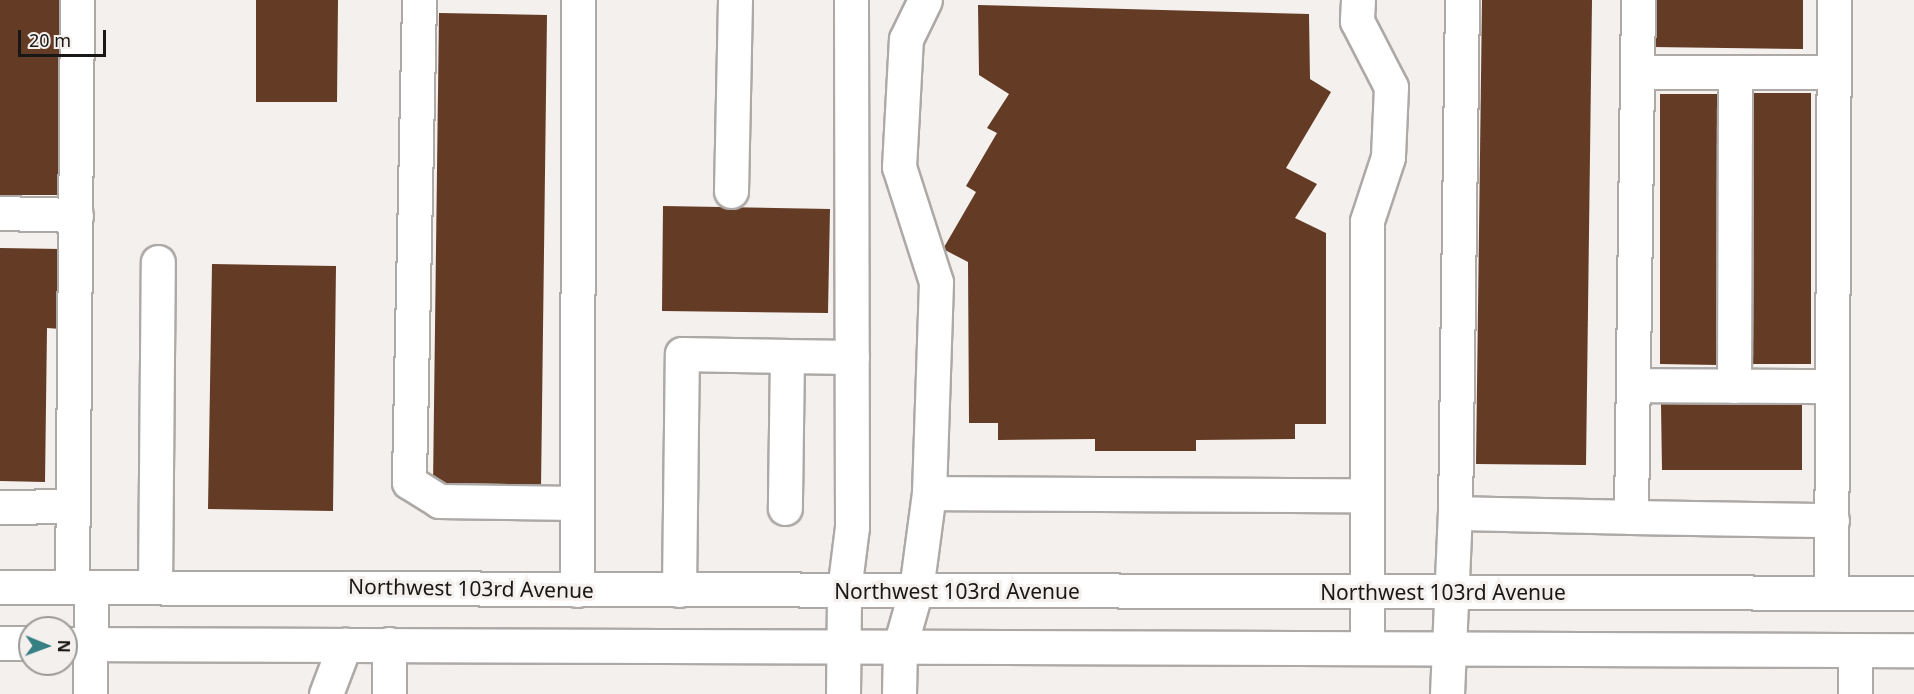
<!DOCTYPE html>
<html>
<head>
<meta charset="utf-8">
<style>
	body { margin:0 }
	#map { position:relative; width:1914px; height:694px; overflow:hidden; background:#f4f0ee; font-family:"Noto Sans",sans-serif }
	div>[style] { position:absolute }
	.building>* { inset:0; background:#643b24 }
	.roads { filter:drop-shadow(2px 0 #ada9a7) drop-shadow(-2px 0 #ada9a7) drop-shadow(0 2px #ada9a7) drop-shadow(0 -2px #ada9a7) }
	.minor>* { height:33px; margin:-16.5px; padding:0 16.5px; transform-origin:16.5px; border-radius:16.5px; background:#fff }
	span { translate:-50% -50%; white-space:nowrap; text-align:center; line-height:1.15; -webkit-text-stroke:6px #f4f0ee; paint-order:stroke }
	.street-label { font-size:21px; color:#191817 }
	.north { position:absolute; left:18px; top:616px; width:60px; height:60px; box-sizing:border-box; background:#f4f0ee; border:2px solid #9c9a98; border-radius:50%; rotate:91deg; font-size:16px; font-weight:700; line-height:24px; text-align:center; color:#191817 }
	.north::after { content:''; display:block; margin:auto; width:21px; height:27px; background:#378083; clip-path:polygon(50% 0,100% 100%,50% 72%,0 100%) }
	.scale { position:absolute; left:18px; top:30px; width:88px; height:27px; box-sizing:border-box; border:3px solid #191817; border-top:0; padding-left:8px; font-size:18px; line-height:21px; white-space:nowrap; color:#191817; -webkit-text-stroke:4px #f4f0ee; paint-order:stroke }
</style>
</head>
<body>
<div id="map">
	<div class="building">
		<i style="clip-path:polygon(0 0,64px 0,63px 195px,0 195px)"></i>
		<i style="clip-path:polygon(256px 0,338px 0,337px 102px,256px 102px)"></i>
		<i style="clip-path:polygon(1482px 0,1592px 0,1586px 465px,1476px 464px)"></i>
		<i style="clip-path:polygon(1653px 0,1803px 0,1803px 49px,1653px 47px)"></i>
		<i style="clip-path:polygon(978px 5px,1309px 14px,1310px 79px,1331px 92px,1286px 168px,1317px 184px,1295px 218px,1326px 233px,1326px 424px,1295px 424px,1295px 439px,1196px 440px,1196px 451px,1095px 451px,1095px 439px,998px 440px,998px 423px,969px 423px,968px 262px,943px 249px,976px 192px,966px 186px,997px 133px,987px 128px,1009px 94px,979px 75px)"></i>
		<i style="clip-path:polygon(439px 13px,547px 15px,541px 488px,433px 486px)"></i>
		<i style="clip-path:polygon(1754px 93px,1811px 93px,1811px 364px,1753px 364px)"></i>
		<i style="clip-path:polygon(1660px 94px,1718px 94px,1717px 365px,1660px 364px)"></i>
		<i style="clip-path:polygon(663px 206px,830px 209px,828px 313px,662px 311px)"></i>
		<i style="clip-path:polygon(0 248px,61px 249px,61px 329px,47px 328px,45px 482px,0 481px)"></i>
		<i style="clip-path:polygon(212px 264px,336px 266px,333px 511px,208px 509px)"></i>
		<i style="clip-path:polygon(1661px 404px,1802px 404px,1802px 470px,1662px 470px)"></i>
	</div>
	<div class="roads">
		<div class="minor">
			<i style="left:419px;top:0;width:482px;rotate:91.2deg"></i>
			<i style="left:409px;top:482px;width:36px;rotate:32deg"></i>
			<i style="left:439px;top:501px;width:138px;rotate:0.8deg"></i>
			<i style="left:1358px;top:0;width:21px;rotate:93deg"></i>
			<i style="left:1357px;top:21px;width:74px;rotate:62.7deg"></i>
			<i style="left:1391px;top:87px;width:70px;rotate:92.5deg"></i>
			<i style="left:1388px;top:157px;width:67px;rotate:108.2deg"></i>
			<i style="left:1367px;top:221px;width:426px;rotate:90deg"></i>
			<i style="left:1638px;top:0;width:517px;rotate:90.78deg"></i>
			<i style="left:1631px;top:517px;width:201px;rotate:0.9deg"></i>
			<i style="left:1637px;top:72px;width:196px"></i>
			<i style="left:731px;top:191px;width:191px;rotate:-88.8deg"></i>
			<i style="left:0;top:213px;width:76px;rotate:1.5deg"></i>
			<i style="left:787px;top:356px;width:65px;rotate:0.9deg"></i>
			<i style="left:1633px;top:385px;width:199px;rotate:0.3deg"></i>
			<i style="left:1734px;top:386px;width:314px;rotate:-89.8deg"></i>
			<i style="left:929px;top:493px;width:438px;rotate:0.3deg"></i>
			<i style="left:0;top:507px;width:73px;rotate:-0.8deg"></i>
			<i style="left:1455px;top:513px;width:513px;rotate:-89.22deg"></i>
			<i style="left:0;top:587px;width:1914px;rotate:0.18deg"></i>
			<i style="left:72px;top:587px;width:587px;rotate:-89.51deg"></i>
			<i style="left:155px;top:587px;width:325px;rotate:-89.5deg"></i>
			<i style="left:577px;top:590px;width:590px;rotate:-89.9deg"></i>
			<i style="left:679px;top:590px;width:236px;rotate:-89.3deg"></i>
			<i style="left:682px;top:354px;width:105px;rotate:1.1deg"></i>
			<i style="left:787px;top:356px;width:152px;rotate:90.8deg"></i>
			<i style="left:1831px;top:593px;width:593px;rotate:-89.71deg"></i>
			<i style="left:0;top:643px;width:30px"></i>
			<i style="left:66px;top:644px;width:1848px;rotate:0.19deg"></i>
			<i style="left:90px;top:694px;width:107px;rotate:-89.5deg"></i>
			<i style="left:326px;top:694px;width:53px;rotate:-69.2deg"></i>
			<i style="left:389px;top:694px;width:50px;rotate:-90deg"></i>
			<i style="left:843px;top:694px;width:103px;rotate:-89.4deg"></i>
			<i style="left:844px;top:591px;width:64px;rotate:-82.9deg"></i>
			<i style="left:852px;top:527px;width:527px;rotate:-90.11deg"></i>
			<i style="left:899px;top:694px;width:48px;rotate:-88.8deg"></i>
			<i style="left:900px;top:646px;width:58px;rotate:-74.1deg"></i>
			<i style="left:916px;top:590px;width:98px;rotate:-82.4deg"></i>
			<i style="left:929px;top:493px;width:211px;rotate:-88.1deg"></i>
			<i style="left:936px;top:282px;width:121px;rotate:-107.8deg"></i>
			<i style="left:899px;top:167px;width:128px;rotate:-86.9deg"></i>
			<i style="left:906px;top:39px;width:43px;rotate:-64deg"></i>
			<i style="left:1447px;top:694px;width:181px;rotate:-87.5deg"></i>
			<i style="left:1455px;top:513px;width:176px;rotate:1.3deg"></i>
			<i style="left:1855px;top:694px;width:44px;rotate:-90deg"></i>
		</div>
	</div>
	<div class="street-label">
		<span style="left:471px;top:588px;rotate:1deg">Northwest 103rd Avenue</span>
		<span style="left:957px;top:591px">Northwest 103rd Avenue</span>
		<span style="left:1443px;top:592px">Northwest 103rd Avenue</span>
	</div>
	<div class="north">N</div>
	<div class="scale">20 m</div>
</div>
</body>
</html>
